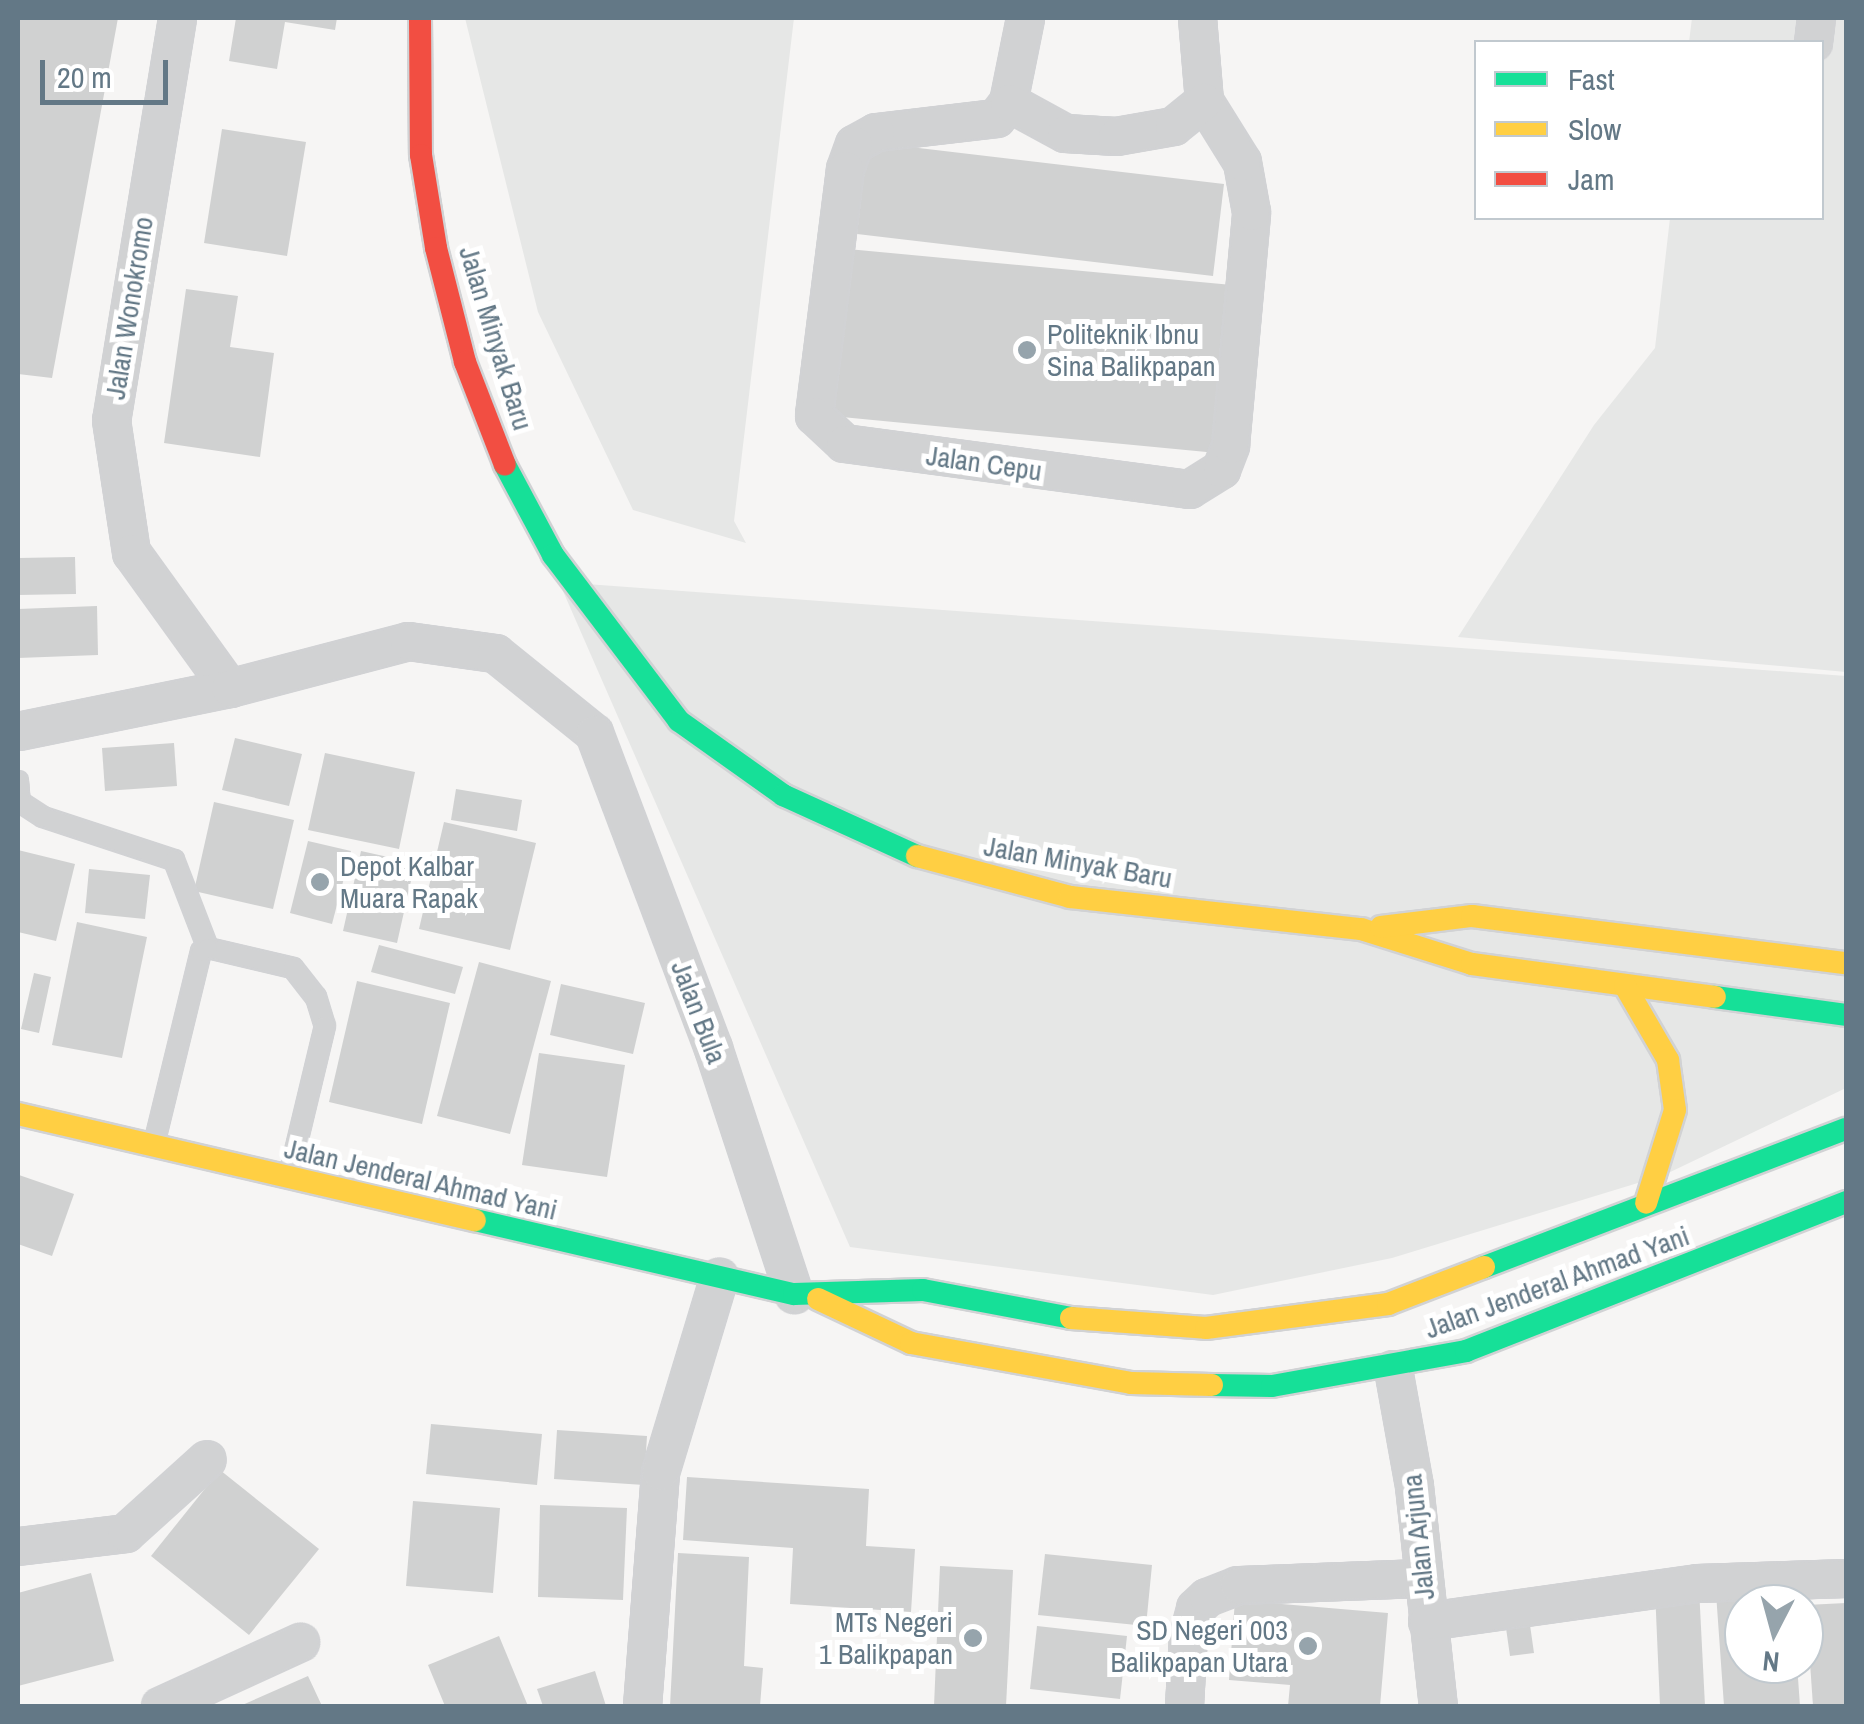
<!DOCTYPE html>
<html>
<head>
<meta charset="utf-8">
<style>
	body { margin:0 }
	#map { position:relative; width:1864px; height:1724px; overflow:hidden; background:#f6f5f4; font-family:"Archivo Narrow",sans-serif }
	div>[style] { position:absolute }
	.built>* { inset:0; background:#e6e7e6 }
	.building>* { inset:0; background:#d0d1d1 }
	.roads { filter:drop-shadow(2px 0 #d1d2d4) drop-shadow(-2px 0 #d1d2d4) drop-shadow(0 2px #d1d2d4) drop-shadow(0 -2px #d1d2d4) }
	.lane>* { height:18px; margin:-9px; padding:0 9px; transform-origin:9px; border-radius:9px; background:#d1d2d3 }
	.street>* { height:35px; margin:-17.5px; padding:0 17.5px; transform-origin:17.5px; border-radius:17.5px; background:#d1d2d3 }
	.fast>* { height:22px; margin:-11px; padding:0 11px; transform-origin:11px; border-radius:11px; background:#16e098 }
	.slow>* { height:22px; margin:-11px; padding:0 11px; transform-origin:11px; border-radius:11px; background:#ffcf43 }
	.jam>* { height:22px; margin:-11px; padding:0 11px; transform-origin:11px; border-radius:11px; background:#f24e42 }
	.dots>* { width:28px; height:28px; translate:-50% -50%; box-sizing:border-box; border:5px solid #fff; border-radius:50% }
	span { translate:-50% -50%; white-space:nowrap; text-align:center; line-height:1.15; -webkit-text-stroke:10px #fff; paint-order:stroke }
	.street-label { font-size:28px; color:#637886 }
	.poi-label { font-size:28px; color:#637886 }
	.left { translate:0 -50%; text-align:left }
	.right { translate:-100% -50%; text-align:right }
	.frame { position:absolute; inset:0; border:20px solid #637886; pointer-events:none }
	.legend { position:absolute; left:1474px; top:40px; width:350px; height:180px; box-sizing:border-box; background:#fff; border:2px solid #c1c9cf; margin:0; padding:12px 18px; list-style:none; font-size:30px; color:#637886 }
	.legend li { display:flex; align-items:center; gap:20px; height:50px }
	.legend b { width:50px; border:2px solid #c1c9cf }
	.north { position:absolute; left:1724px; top:1584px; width:100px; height:100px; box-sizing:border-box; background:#fff; border:2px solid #c1c9cf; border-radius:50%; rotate:186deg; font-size:28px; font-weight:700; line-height:40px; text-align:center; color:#637886 }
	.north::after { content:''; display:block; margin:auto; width:35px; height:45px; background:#96a4ac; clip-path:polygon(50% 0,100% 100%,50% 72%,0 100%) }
	.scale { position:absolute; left:40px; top:60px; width:128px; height:45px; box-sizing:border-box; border:5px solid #637886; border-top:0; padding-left:12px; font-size:30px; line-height:35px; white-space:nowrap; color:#637886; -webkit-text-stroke:8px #fff; paint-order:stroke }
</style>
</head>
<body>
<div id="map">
	<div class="built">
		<i style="clip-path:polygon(465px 18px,794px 18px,734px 521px,746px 543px,633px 510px,538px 312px)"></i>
		<i style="clip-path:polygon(1692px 18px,1846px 18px,1846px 672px,1458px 637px,1594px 425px,1655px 348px,1670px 218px,1822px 218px,1822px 42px,1689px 42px)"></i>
		<i style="clip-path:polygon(559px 582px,1846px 676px,1846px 1088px,1664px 1175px,1392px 1258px,1213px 1295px,850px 1247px)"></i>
	</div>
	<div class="building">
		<i style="clip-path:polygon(18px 18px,118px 18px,52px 378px,18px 374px)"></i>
		<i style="clip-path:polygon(236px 18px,337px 18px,335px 30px,285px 22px,277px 69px,229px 61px)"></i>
		<i style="clip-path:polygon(222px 129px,306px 142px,287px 256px,204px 243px)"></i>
		<i style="clip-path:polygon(868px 142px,1224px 184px,1213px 276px,857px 234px)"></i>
		<i style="clip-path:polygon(837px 248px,1232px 285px,1217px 453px,821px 415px)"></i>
		<i style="clip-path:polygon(186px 289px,238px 296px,230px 347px,274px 353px,260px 457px,164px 443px)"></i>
		<i style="clip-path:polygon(75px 557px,76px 594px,18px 595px,18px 558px)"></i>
		<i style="clip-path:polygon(97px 606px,98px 655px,18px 658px,18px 609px)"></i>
		<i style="clip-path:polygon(235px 738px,302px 754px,289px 806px,222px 790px)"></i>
		<i style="clip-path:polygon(174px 743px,177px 786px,105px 791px,102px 748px)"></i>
		<i style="clip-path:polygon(325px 753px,415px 772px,399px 849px,308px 830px)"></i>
		<i style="clip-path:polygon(456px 789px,522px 800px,517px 831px,451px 820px)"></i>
		<i style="clip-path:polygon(214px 802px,294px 820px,273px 909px,194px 891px)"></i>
		<i style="clip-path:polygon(444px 822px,536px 843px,510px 950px,419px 929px)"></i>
		<i style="clip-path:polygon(308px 841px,351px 851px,332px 924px,290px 913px)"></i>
		<i style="clip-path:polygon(18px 850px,75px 864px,56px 941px,18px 932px)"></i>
		<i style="clip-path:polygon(361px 851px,415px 863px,397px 943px,343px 931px)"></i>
		<i style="clip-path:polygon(89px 869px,150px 875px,145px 919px,85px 913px)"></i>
		<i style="clip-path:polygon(77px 922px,147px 937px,122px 1058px,52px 1045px)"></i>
		<i style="clip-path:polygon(379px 945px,463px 967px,455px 994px,371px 972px)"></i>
		<i style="clip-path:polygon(479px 962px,551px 981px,510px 1134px,437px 1116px)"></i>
		<i style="clip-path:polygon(34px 973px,51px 977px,39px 1033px,21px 1029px)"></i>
		<i style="clip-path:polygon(357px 981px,450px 1003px,422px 1124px,329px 1102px)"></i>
		<i style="clip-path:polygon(561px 984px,645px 1003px,633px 1054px,550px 1035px)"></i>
		<i style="clip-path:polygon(539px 1053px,625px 1065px,607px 1177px,522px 1165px)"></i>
		<i style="clip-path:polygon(19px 1175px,74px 1194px,52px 1256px,18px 1244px)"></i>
		<i style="clip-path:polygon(431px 1424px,542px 1434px,537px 1485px,426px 1474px)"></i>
		<i style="clip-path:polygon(557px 1430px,647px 1436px,644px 1485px,554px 1479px)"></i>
		<i style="clip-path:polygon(220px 1470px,319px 1549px,249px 1635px,151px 1556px)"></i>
		<i style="clip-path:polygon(687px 1477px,869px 1489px,866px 1546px,915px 1549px,911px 1612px,790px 1604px,793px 1548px,683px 1540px)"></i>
		<i style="clip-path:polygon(413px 1501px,500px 1508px,493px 1593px,406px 1586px)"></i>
		<i style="clip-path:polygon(540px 1505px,627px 1508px,623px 1600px,538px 1597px)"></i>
		<i style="clip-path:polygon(678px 1553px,749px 1557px,744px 1666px,763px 1668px,760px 1706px,670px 1706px)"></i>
		<i style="clip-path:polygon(1045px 1554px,1152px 1565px,1146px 1626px,1038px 1615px)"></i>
		<i style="clip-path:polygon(940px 1566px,1013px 1570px,1006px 1706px,934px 1706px)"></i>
		<i style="clip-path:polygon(91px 1573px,114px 1661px,18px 1686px,18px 1593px)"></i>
		<i style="clip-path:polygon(1699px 1588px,1705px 1706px,1660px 1706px,1655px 1590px)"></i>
		<i style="clip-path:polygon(1791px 1588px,1793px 1604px,1744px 1604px,1744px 1664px,1797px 1664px,1800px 1706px,1724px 1706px,1716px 1593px)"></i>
		<i style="clip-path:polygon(1235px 1600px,1388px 1613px,1380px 1706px,1288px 1706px,1290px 1685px,1229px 1680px)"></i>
		<i style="clip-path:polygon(1846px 1603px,1846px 1706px,1813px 1706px,1806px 1605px)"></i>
		<i style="clip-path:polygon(1530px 1625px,1534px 1653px,1510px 1656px,1506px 1628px)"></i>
		<i style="clip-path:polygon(1037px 1626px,1127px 1636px,1120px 1699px,1030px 1689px)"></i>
		<i style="clip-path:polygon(499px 1636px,528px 1706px,445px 1706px,428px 1665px)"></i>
		<i style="clip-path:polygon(595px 1671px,606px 1706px,543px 1706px,537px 1689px)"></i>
		<i style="clip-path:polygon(308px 1676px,322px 1706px,240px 1706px)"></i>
	</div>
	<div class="roads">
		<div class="lane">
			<i style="left:18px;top:781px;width:21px;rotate:85deg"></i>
			<i style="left:20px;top:802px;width:27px;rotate:33deg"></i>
			<i style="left:43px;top:817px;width:138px;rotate:18.2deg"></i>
			<i style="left:174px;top:860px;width:94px;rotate:68.9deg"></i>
			<i style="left:208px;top:948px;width:87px;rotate:13.2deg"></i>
			<i style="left:293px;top:968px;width:37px;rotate:52deg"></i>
			<i style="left:316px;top:997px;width:30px;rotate:73deg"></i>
			<i style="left:325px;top:1026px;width:154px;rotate:103.5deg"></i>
			<i style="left:155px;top:1140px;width:194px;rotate:-76.3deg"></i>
			<i style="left:201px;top:952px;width:8px;rotate:-30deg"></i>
		</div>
		<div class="street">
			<i style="left:177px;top:18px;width:407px;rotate:99.3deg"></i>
			<i style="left:111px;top:420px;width:134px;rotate:81.4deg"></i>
			<i style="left:131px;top:552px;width:168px;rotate:54.2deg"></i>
			<i style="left:1025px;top:18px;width:86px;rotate:101.4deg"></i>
			<i style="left:1008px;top:102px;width:20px;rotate:127deg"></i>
			<i style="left:996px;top:118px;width:121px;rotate:173.3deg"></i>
			<i style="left:876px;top:132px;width:25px;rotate:151deg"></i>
			<i style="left:854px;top:144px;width:27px;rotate:110deg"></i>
			<i style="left:845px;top:169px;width:248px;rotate:97.2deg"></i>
			<i style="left:814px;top:415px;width:41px;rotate:43deg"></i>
			<i style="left:844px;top:443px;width:348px;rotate:7.6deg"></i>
			<i style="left:1189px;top:489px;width:38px;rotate:-32deg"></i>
			<i style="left:1221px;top:469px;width:26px;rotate:-69deg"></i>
			<i style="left:1230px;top:445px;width:234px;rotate:-84.8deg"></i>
			<i style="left:1251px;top:212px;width:51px;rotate:-100.2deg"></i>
			<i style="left:1242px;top:162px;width:72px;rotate:-121.9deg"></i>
			<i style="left:1204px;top:101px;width:83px;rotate:-94.8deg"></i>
			<i style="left:1813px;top:42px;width:24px;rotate:-83deg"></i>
			<i style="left:1008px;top:102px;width:65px;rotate:28.5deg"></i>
			<i style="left:1065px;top:133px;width:51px;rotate:3.4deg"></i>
			<i style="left:1116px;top:136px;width:58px;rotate:-10deg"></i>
			<i style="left:1173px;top:126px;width:40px;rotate:-39deg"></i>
			<i style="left:18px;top:731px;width:215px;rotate:-11.5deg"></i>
			<i style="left:229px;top:688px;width:185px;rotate:-14.7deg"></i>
			<i style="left:408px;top:641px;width:88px;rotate:7.9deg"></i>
			<i style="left:495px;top:653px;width:127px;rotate:38.9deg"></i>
			<i style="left:594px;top:733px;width:337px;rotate:69.3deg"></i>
			<i style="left:713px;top:1048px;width:259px;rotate:71.8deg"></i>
			<i style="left:1393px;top:1369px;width:119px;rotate:79.8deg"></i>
			<i style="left:1414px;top:1486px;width:221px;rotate:83.8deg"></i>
			<i style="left:18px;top:1546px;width:108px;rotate:-6.9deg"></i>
			<i style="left:125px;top:1533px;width:110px;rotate:-42.1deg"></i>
			<i style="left:1427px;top:1621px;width:273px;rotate:-8deg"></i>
			<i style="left:1697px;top:1583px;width:149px;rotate:-1.9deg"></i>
			<i style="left:160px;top:1706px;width:154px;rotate:-24.6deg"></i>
			<i style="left:642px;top:1706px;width:235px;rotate:-85.6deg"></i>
			<i style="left:660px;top:1472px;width:204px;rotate:-73.2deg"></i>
			<i style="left:1184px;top:1706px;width:71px;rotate:-86.8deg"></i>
			<i style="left:1188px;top:1635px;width:28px;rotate:-75deg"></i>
			<i style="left:1195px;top:1608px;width:16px;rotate:-43deg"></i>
			<i style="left:1207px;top:1597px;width:33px;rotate:-21deg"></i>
			<i style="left:1238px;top:1585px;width:184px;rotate:-2.2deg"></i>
		</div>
		<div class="fast">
			<i style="left:505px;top:465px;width:102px;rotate:61.9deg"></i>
			<i style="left:553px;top:555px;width:208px;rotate:52.8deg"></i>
			<i style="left:679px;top:721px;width:128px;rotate:35.4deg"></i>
			<i style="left:783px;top:795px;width:147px;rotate:24.5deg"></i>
			<i style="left:1715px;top:997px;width:132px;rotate:7.8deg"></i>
			<i style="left:475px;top:1220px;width:327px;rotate:13.1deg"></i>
			<i style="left:794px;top:1294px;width:129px;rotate:-1.8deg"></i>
			<i style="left:923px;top:1290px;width:151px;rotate:10.7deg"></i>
			<i style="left:1484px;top:1267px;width:387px;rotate:-20.9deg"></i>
			<i style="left:1212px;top:1385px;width:60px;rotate:1deg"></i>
			<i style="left:1272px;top:1386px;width:197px;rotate:-10.2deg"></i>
			<i style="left:1466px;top:1351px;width:408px;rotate:-21.4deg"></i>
		</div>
		<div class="slow">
			<i style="left:917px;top:856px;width:158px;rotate:15deg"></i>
			<i style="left:1070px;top:897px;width:293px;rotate:6.3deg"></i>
			<i style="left:1361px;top:929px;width:116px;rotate:17.5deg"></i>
			<i style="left:1472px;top:964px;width:245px;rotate:7.7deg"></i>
			<i style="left:1381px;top:927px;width:92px;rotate:-6.9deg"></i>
			<i style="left:1472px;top:916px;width:377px;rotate:7.2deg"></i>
			<i style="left:1625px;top:986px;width:86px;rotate:59.8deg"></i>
			<i style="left:1668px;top:1060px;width:50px;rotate:82deg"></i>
			<i style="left:1675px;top:1110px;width:97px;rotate:107.3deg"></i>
			<i style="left:18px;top:1114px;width:469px;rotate:13.1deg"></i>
			<i style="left:818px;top:1299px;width:103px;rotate:25.3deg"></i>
			<i style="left:911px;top:1343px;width:224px;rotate:10.3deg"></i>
			<i style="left:1131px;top:1383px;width:81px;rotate:1.4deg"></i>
			<i style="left:1071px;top:1318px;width:135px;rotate:4.2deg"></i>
			<i style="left:1206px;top:1328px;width:184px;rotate:-7.5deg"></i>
			<i style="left:1388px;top:1304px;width:103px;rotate:-21.1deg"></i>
		</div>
		<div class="jam">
			<i style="left:420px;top:18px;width:137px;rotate:89.6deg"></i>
			<i style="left:421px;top:155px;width:94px;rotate:80.8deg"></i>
			<i style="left:436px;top:248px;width:118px;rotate:75.7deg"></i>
			<i style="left:465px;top:362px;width:110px;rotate:68.8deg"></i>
		</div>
	</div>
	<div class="dots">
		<i style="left:1027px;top:350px;background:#96a4ac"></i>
		<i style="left:320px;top:882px;background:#96a4ac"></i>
		<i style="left:973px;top:1638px;background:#96a4ac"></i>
		<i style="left:1308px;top:1646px;background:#96a4ac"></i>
	</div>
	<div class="street-label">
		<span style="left:129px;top:308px;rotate:-81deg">Jalan Wonokromo</span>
		<span style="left:496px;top:338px;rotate:73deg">Jalan Minyak Baru</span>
		<span style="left:984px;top:463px;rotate:8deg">Jalan Cepu</span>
		<span style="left:1078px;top:862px;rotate:10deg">Jalan Minyak Baru</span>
		<span style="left:699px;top:1012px;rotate:69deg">Jalan Bula</span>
		<span style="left:421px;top:1179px;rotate:13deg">Jalan Jenderal Ahmad Yani</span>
		<span style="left:1557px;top:1282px;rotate:-20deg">Jalan Jenderal Ahmad Yani</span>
		<span style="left:1418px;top:1537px;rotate:-96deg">Jalan Arjuna</span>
	</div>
	<div class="poi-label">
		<span class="left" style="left:1047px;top:350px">Politeknik Ibnu<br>Sina Balikpapan</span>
		<span class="left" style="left:340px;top:882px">Depot Kalbar<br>Muara Rapak</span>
		<span class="right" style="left:953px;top:1638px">MTs Negeri<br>1 Balikpapan</span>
		<span class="right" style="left:1288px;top:1646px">SD Negeri 003<br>Balikpapan Utara</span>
	</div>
	<div class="frame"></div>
	<ul class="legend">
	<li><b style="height:12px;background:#16e098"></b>Fast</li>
	<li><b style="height:12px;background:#ffcf43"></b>Slow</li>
	<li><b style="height:12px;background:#f24e42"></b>Jam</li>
	</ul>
	<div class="north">N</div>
	<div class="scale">20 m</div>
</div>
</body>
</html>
